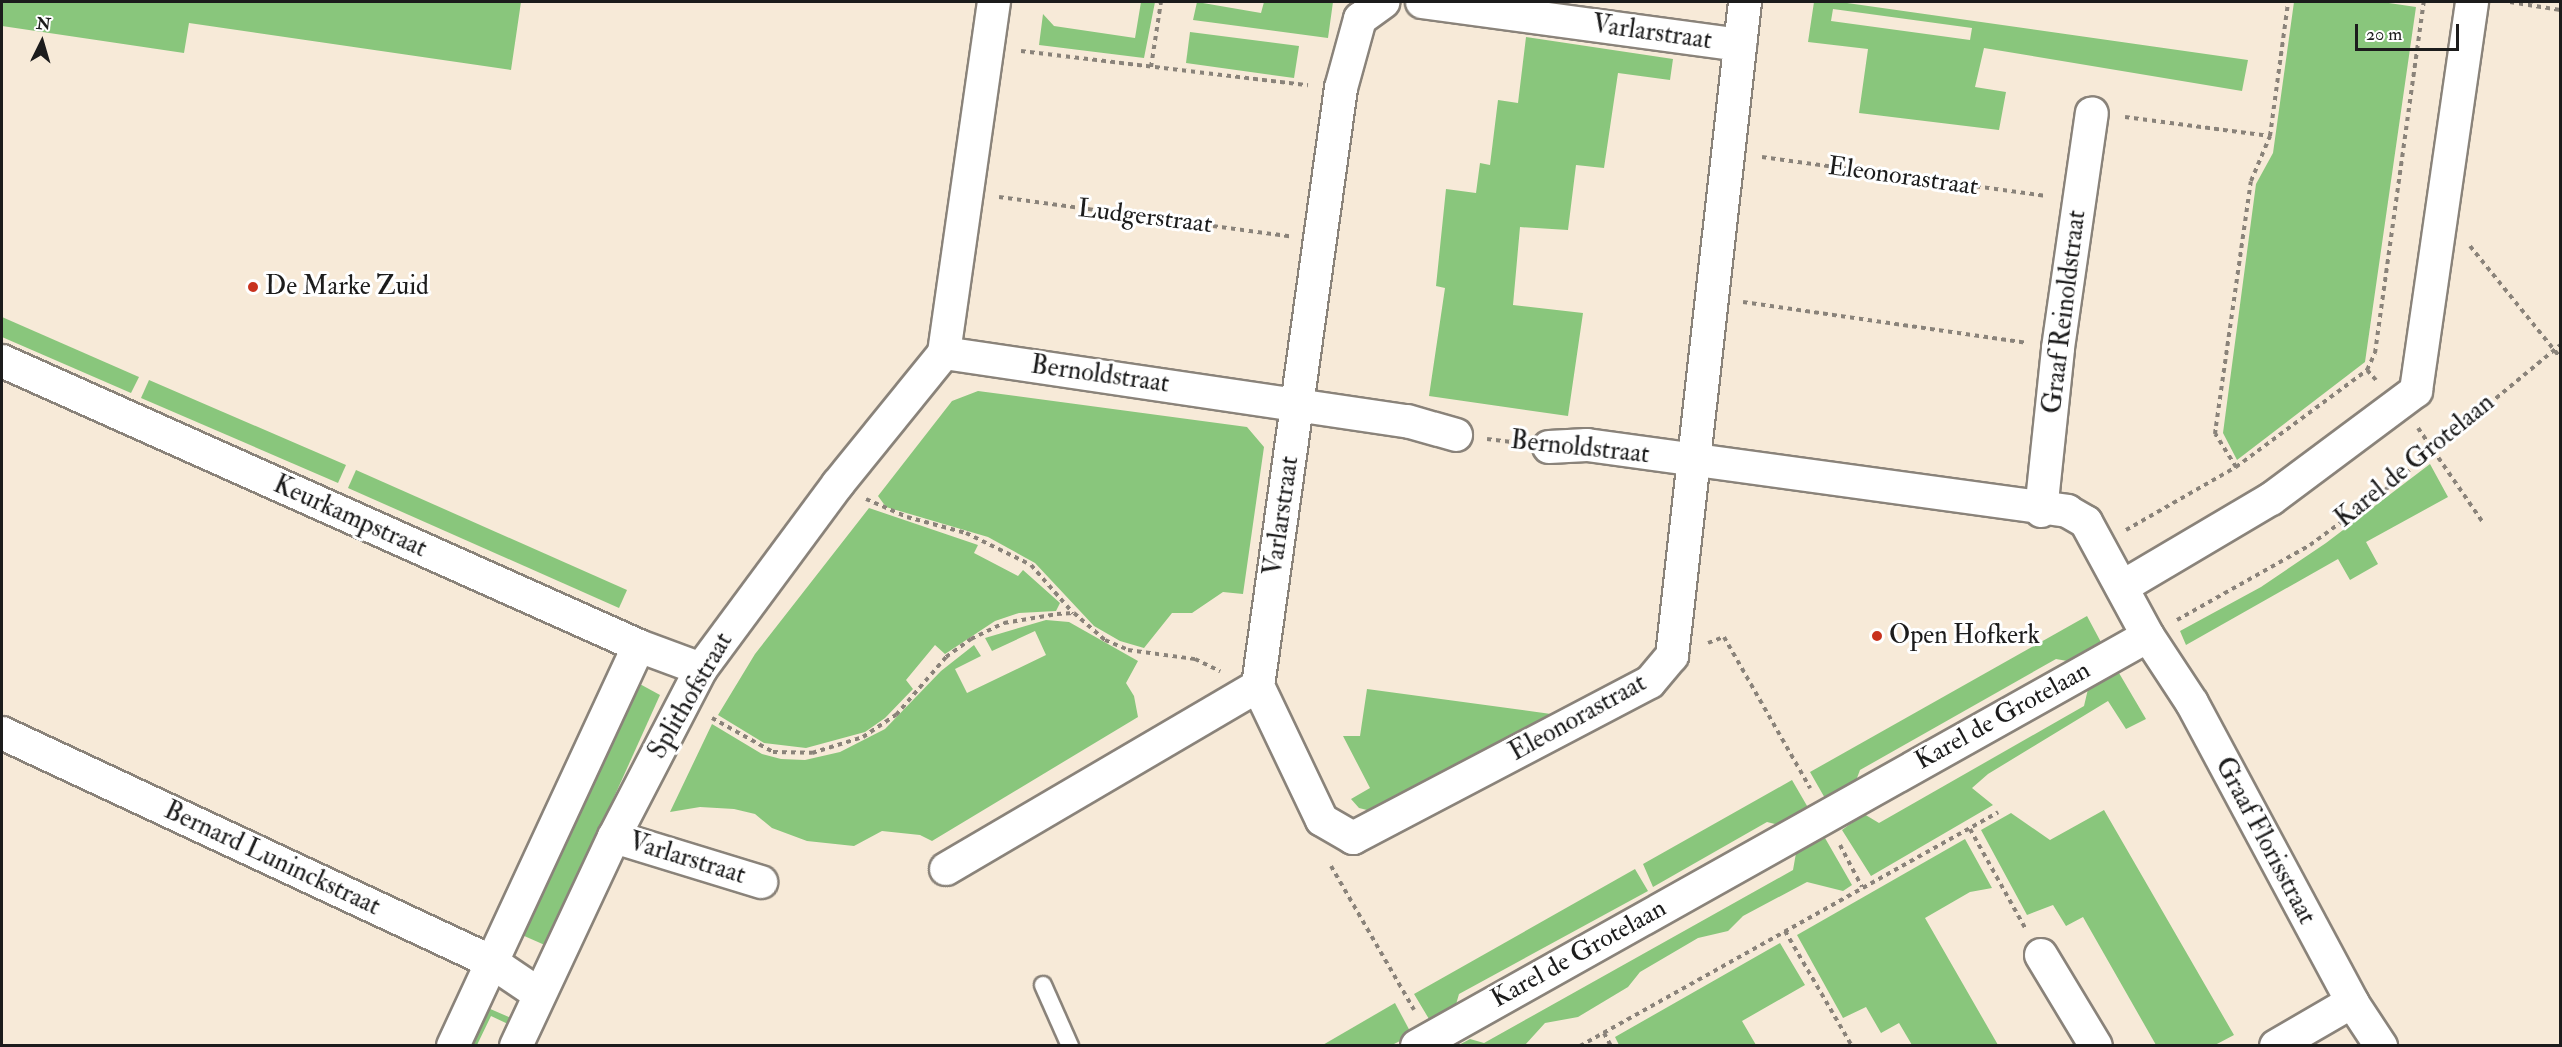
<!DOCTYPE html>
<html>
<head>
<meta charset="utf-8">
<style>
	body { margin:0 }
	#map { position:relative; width:2562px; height:1047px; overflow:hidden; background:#f7ead8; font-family:"IM FELL Double Pica",serif }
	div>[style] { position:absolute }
	.green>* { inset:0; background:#89c67c }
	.path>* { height:4px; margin-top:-2px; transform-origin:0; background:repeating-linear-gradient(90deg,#8a837a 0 4.5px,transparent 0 9px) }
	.roads { filter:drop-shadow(2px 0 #8a837a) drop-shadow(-2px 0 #8a837a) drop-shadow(0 2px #8a837a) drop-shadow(0 -2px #8a837a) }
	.service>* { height:16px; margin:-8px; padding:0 8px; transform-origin:8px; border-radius:8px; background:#fff }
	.minor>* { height:32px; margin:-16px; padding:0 16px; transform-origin:16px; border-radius:16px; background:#fff }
	.dots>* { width:16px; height:16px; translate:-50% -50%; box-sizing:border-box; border:3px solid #fff; border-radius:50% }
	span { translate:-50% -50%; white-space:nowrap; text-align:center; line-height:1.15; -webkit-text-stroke:6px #fff; paint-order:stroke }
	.street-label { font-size:26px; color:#1c1c1c }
	.poi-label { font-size:26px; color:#1c1c1c }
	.left { translate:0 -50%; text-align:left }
	.frame { position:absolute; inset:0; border:3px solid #1c1c1c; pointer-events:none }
	.north { position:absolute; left:12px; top:12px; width:60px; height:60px; -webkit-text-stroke:4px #fff; paint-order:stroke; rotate:5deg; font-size:16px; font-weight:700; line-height:24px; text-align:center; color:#1c1c1c }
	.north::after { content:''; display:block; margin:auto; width:21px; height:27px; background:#1c1c1c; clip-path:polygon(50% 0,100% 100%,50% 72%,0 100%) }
	.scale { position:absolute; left:2355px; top:24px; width:104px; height:27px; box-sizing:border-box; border:3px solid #1c1c1c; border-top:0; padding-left:8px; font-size:18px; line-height:21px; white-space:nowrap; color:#1c1c1c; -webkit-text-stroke:4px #fff; paint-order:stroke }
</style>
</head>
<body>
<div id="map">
	<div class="green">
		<i style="clip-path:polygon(2px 2px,521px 2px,511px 70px,189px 23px,184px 53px,2px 26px)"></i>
		<i style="clip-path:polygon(1141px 2px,1155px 2px,1144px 58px,1039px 45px,1043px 14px,1054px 26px,1135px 38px)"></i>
		<i style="clip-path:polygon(1197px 2px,1261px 13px,1264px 2px,1333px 2px,1328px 38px,1193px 20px)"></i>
		<i style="clip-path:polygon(evenodd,1814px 2px,1840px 2px,2248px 60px,2242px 91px,1984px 48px,1975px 87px,2006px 92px,1999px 130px,1859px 113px,1868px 49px,1808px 42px,1814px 2px,1833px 9px,1972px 28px,1970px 40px,1831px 21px,1833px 9px)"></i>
		<i style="clip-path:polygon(2294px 2px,2382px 2px,2416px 7px,2365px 362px,2237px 460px,2223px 433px,2256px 184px,2273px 153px)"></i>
		<i style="clip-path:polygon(1190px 32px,1299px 46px,1294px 78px,1186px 63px)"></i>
		<i style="clip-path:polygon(1526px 37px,1673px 59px,1670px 80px,1618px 73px,1604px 168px,1576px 165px,1568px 230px,1520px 227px,1513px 305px,1583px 313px,1568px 416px,1429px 396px,1445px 288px,1436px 286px,1446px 189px,1476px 193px,1480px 163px,1490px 165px,1498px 100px,1518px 103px)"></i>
		<i style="clip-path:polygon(2px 317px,139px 377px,131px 393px,2px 337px)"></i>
		<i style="clip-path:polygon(149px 380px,346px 465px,338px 483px,141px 398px)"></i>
		<i style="clip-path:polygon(978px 391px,1247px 427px,1264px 447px,1243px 594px,1223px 592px,1192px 613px,1172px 613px,1144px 648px,1120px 641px,1094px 626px,1035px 563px,988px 537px,886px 507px,878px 496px,952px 401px)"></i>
		<i style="clip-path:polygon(2430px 464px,2448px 497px,2366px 542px,2378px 564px,2350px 580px,2338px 559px,2186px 645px,2180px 631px,2261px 587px,2326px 543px)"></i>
		<i style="clip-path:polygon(356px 470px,627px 590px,619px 608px,348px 488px)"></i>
		<i style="clip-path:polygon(869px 508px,978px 545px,974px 553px,1018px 576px,1023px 570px,1060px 603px,1056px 611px,1019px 613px,995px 621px,945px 654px,935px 645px,906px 680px,913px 689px,885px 718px,865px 732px,806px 748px,764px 743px,718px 715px,755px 654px)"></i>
		<i style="clip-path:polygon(2087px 616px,2103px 646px,2073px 662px,2056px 659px,1860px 770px,1854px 786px,1826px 800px,1810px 772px)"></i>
		<i style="clip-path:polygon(1046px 620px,1069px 622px,1138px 661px,1126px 683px,1134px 696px,1138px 717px,932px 841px,920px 835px,882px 831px,854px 846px,807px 841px,772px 828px,755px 814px,734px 809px,700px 807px,670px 812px,712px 724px,762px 754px,781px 759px,805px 760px,840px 752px,885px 729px,941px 671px,974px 645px,981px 656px,955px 669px,967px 693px,1046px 655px,1035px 631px,992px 651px,985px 638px)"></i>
		<i style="clip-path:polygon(2119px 673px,2146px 719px,2126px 729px,2108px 701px,1988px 774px,1972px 788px,1993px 805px,1871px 876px,1842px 830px,1864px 814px,1879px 823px,2084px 706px,2088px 689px)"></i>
		<i style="clip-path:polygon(638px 683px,660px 695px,547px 946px,522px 935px)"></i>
		<i style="clip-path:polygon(1367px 689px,1551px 714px,1371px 811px,1359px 808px,1351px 799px,1370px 788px,1343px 736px,1360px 736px)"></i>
		<i style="clip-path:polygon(1792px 780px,1810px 811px,1783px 826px,1767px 822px,1653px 887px,1643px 864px)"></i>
		<i style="clip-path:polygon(2104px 810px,2234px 1035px,2215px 1045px,2156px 1045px,2083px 917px,2066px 926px,2053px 905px,2027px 915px,1981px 830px,2011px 813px,2050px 840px)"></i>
		<i style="clip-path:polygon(1825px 838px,1852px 885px,1843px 891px,1807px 882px,1743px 916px,1728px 931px,1698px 938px,1640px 972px,1628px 987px,1578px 1017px,1545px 1023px,1525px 1045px,1459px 1045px,1470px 1039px,1484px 1043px,1793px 870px,1796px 853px)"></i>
		<i style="clip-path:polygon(1965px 839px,1992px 888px,1970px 892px,1925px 918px,1998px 1045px,1912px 1045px,1899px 1023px,1881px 1033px,1866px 1007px,1843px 1018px,1797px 935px)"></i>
		<i style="clip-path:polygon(1635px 869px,1648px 891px,1459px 994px,1455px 1008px,1432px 1024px,1414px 994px)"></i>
		<i style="clip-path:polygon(1780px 943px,1805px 985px,1742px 1021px,1756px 1045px,1619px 1045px,1615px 1037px)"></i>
		<i style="clip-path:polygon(1395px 1003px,1412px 1035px,1392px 1045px,1321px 1046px)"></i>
		<i style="clip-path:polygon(488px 1008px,511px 1018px,508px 1024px,491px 1016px,477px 1045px,472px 1043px)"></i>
	</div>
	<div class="path">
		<i style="left:2510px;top:2px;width:51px;rotate:9.1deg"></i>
		<i style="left:1021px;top:51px;width:289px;rotate:6.8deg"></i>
		<i style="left:1151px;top:67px;width:66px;rotate:-81.3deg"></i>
		<i style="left:2125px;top:117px;width:146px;rotate:7.5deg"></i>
		<i style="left:1762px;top:157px;width:287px;rotate:7.8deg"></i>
		<i style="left:999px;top:197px;width:293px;rotate:7.7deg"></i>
		<i style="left:2470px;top:246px;width:143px;rotate:51deg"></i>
		<i style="left:1743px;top:302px;width:286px;rotate:8.2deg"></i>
		<i style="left:2376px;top:380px;width:13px;rotate:-132deg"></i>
		<i style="left:2367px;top:370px;width:19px;rotate:-65deg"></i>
		<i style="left:2375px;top:353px;width:354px;rotate:-82.1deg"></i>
		<i style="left:2418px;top:428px;width:116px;rotate:55.5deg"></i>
		<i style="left:1487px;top:439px;width:31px;rotate:7deg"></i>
		<i style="left:2236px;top:467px;width:39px;rotate:-122deg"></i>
		<i style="left:2215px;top:434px;width:8px;rotate:-83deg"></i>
		<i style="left:2216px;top:426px;width:247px;rotate:-81.9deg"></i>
		<i style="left:2251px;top:181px;width:49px;rotate:-67.1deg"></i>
		<i style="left:2270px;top:136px;width:135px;rotate:-82.3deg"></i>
		<i style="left:866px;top:499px;width:45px;rotate:23.7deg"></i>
		<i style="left:907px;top:517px;width:61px;rotate:15.2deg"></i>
		<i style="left:966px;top:533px;width:72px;rotate:26.2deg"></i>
		<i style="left:1031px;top:565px;width:64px;rotate:48.8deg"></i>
		<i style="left:2126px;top:530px;width:127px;rotate:-29.8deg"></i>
		<i style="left:2236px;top:467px;width:163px;rotate:-36.5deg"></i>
		<i style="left:2177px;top:620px;width:153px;rotate:-29.4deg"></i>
		<i style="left:2310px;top:545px;width:93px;rotate:-36.3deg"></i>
		<i style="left:2385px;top:490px;width:227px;rotate:-39.6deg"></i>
		<i style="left:1708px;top:643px;width:17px;rotate:-21deg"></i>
		<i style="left:1724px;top:637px;width:174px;rotate:60.3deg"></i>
		<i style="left:712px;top:718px;width:70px;rotate:29.1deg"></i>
		<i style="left:773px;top:752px;width:39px;rotate:1deg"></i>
		<i style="left:812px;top:753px;width:53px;rotate:-17.4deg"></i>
		<i style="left:863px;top:737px;width:40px;rotate:-34deg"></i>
		<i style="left:896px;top:715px;width:77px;rotate:-49.2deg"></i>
		<i style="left:946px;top:657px;width:31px;rotate:-36deg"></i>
		<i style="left:971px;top:639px;width:37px;rotate:-26deg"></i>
		<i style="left:1004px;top:623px;width:54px;rotate:-9.6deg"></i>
		<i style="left:1057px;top:614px;width:17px;rotate:-3deg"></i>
		<i style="left:1074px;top:613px;width:41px;rotate:41.1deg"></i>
		<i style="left:1105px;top:640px;width:25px;rotate:23deg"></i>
		<i style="left:1128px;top:650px;width:68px;rotate:7.7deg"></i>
		<i style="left:1195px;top:659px;width:28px;rotate:26deg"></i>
		<i style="left:1970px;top:829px;width:113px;rotate:60.9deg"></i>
		<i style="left:1840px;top:845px;width:47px;rotate:62.4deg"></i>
		<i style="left:1331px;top:866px;width:166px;rotate:60deg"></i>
		<i style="left:1785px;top:931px;width:133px;rotate:59.8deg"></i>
		<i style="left:1604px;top:1033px;width:15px;rotate:62deg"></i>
		<i style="left:1580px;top:1046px;width:479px;rotate:-29.2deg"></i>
	</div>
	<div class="roads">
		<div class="service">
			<i style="left:1043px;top:985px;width:67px;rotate:66.1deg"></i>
		</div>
		<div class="minor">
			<i style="left:1422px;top:2px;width:321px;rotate:7.7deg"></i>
			<i style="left:944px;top:353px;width:468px;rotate:8.4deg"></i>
			<i style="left:1407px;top:421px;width:51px;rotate:15.9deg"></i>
			<i style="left:2px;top:361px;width:698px;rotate:24.1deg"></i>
			<i style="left:639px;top:646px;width:66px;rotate:20.4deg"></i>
			<i style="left:1549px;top:447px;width:38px;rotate:-3deg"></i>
			<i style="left:1587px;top:445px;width:485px;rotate:7.8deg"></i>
			<i style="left:2067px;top:511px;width:22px;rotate:30deg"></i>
			<i style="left:2086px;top:522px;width:130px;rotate:61.5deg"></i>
			<i style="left:2148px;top:636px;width:80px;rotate:56.7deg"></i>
			<i style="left:2192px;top:703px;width:339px;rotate:61.8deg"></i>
			<i style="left:2352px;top:1002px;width:53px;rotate:56.6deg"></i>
			<i style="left:2041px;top:511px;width:164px;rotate:-84deg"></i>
			<i style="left:2058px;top:348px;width:237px;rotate:-81.8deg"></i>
			<i style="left:2122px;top:587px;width:173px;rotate:-30.6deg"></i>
			<i style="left:2271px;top:499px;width:181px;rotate:-36.7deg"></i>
			<i style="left:2416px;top:391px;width:393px;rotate:-81.8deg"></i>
			<i style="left:1258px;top:686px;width:148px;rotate:64.5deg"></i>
			<i style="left:1322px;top:820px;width:36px;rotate:30deg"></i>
			<i style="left:1353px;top:838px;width:335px;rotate:-27.7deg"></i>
			<i style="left:1650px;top:682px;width:34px;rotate:-50deg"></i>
			<i style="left:1672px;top:656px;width:658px;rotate:-83.63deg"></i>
			<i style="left:1258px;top:686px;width:604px;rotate:-82.1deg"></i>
			<i style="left:1341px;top:88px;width:72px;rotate:-74.6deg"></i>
			<i style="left:1360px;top:19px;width:29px;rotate:-36deg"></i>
			<i style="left:2px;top:733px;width:539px;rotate:25.04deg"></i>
			<i style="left:490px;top:961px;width:59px;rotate:34deg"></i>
			<i style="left:614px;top:837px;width:154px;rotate:17deg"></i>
			<i style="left:946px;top:869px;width:362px;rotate:-30.4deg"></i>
			<i style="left:2041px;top:955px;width:106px;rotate:58.9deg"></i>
			<i style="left:453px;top:1046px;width:441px;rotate:-65.1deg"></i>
			<i style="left:516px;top:1046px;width:231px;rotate:-64.9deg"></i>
			<i style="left:614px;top:837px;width:189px;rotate:-62.6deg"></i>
			<i style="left:701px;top:669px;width:230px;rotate:-53.5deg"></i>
			<i style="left:838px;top:484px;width:169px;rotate:-51deg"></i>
			<i style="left:944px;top:353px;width:355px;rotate:-81.9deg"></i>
			<i style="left:1417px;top:1046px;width:838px;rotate:-29.29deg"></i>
			<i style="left:2276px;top:1046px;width:88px;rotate:-30.1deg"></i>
		</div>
	</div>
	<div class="dots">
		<i style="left:253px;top:287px;background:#c8321e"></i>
		<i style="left:1877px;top:636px;background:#c8321e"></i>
	</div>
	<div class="street-label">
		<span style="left:1652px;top:33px;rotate:8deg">Varlarstraat</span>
		<span style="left:1903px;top:177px;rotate:8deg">Eleonorastraat</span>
		<span style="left:1145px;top:217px;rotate:7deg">Ludgerstraat</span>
		<span style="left:2065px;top:312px;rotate:-83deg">Graaf Reinoldstraat</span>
		<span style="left:1100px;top:375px;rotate:8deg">Bernoldstraat</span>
		<span style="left:1580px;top:448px;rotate:6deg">Bernoldstraat</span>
		<span style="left:2415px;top:461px;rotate:-39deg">Karel de Grotelaan</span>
		<span style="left:1282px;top:516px;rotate:-82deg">Varlarstraat</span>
		<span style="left:350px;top:517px;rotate:24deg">Keurkampstraat</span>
		<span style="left:691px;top:696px;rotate:-60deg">Splithofstraat</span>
		<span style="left:2003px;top:716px;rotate:-29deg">Karel de Grotelaan</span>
		<span style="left:1578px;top:718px;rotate:-29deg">Eleonorastraat</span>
		<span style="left:2265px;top:841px;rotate:62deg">Graaf Florisstraat</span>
		<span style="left:272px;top:859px;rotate:25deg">Bernard Luninckstraat</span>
		<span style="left:687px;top:859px;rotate:17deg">Varlarstraat</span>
		<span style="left:1579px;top:954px;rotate:-29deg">Karel de Grotelaan</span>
	</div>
	<div class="poi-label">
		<span class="left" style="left:265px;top:287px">De Marke Zuid</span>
		<span class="left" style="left:1889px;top:636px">Open Hofkerk</span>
	</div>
	<div class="frame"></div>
	<div class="north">N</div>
	<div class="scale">20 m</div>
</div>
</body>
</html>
